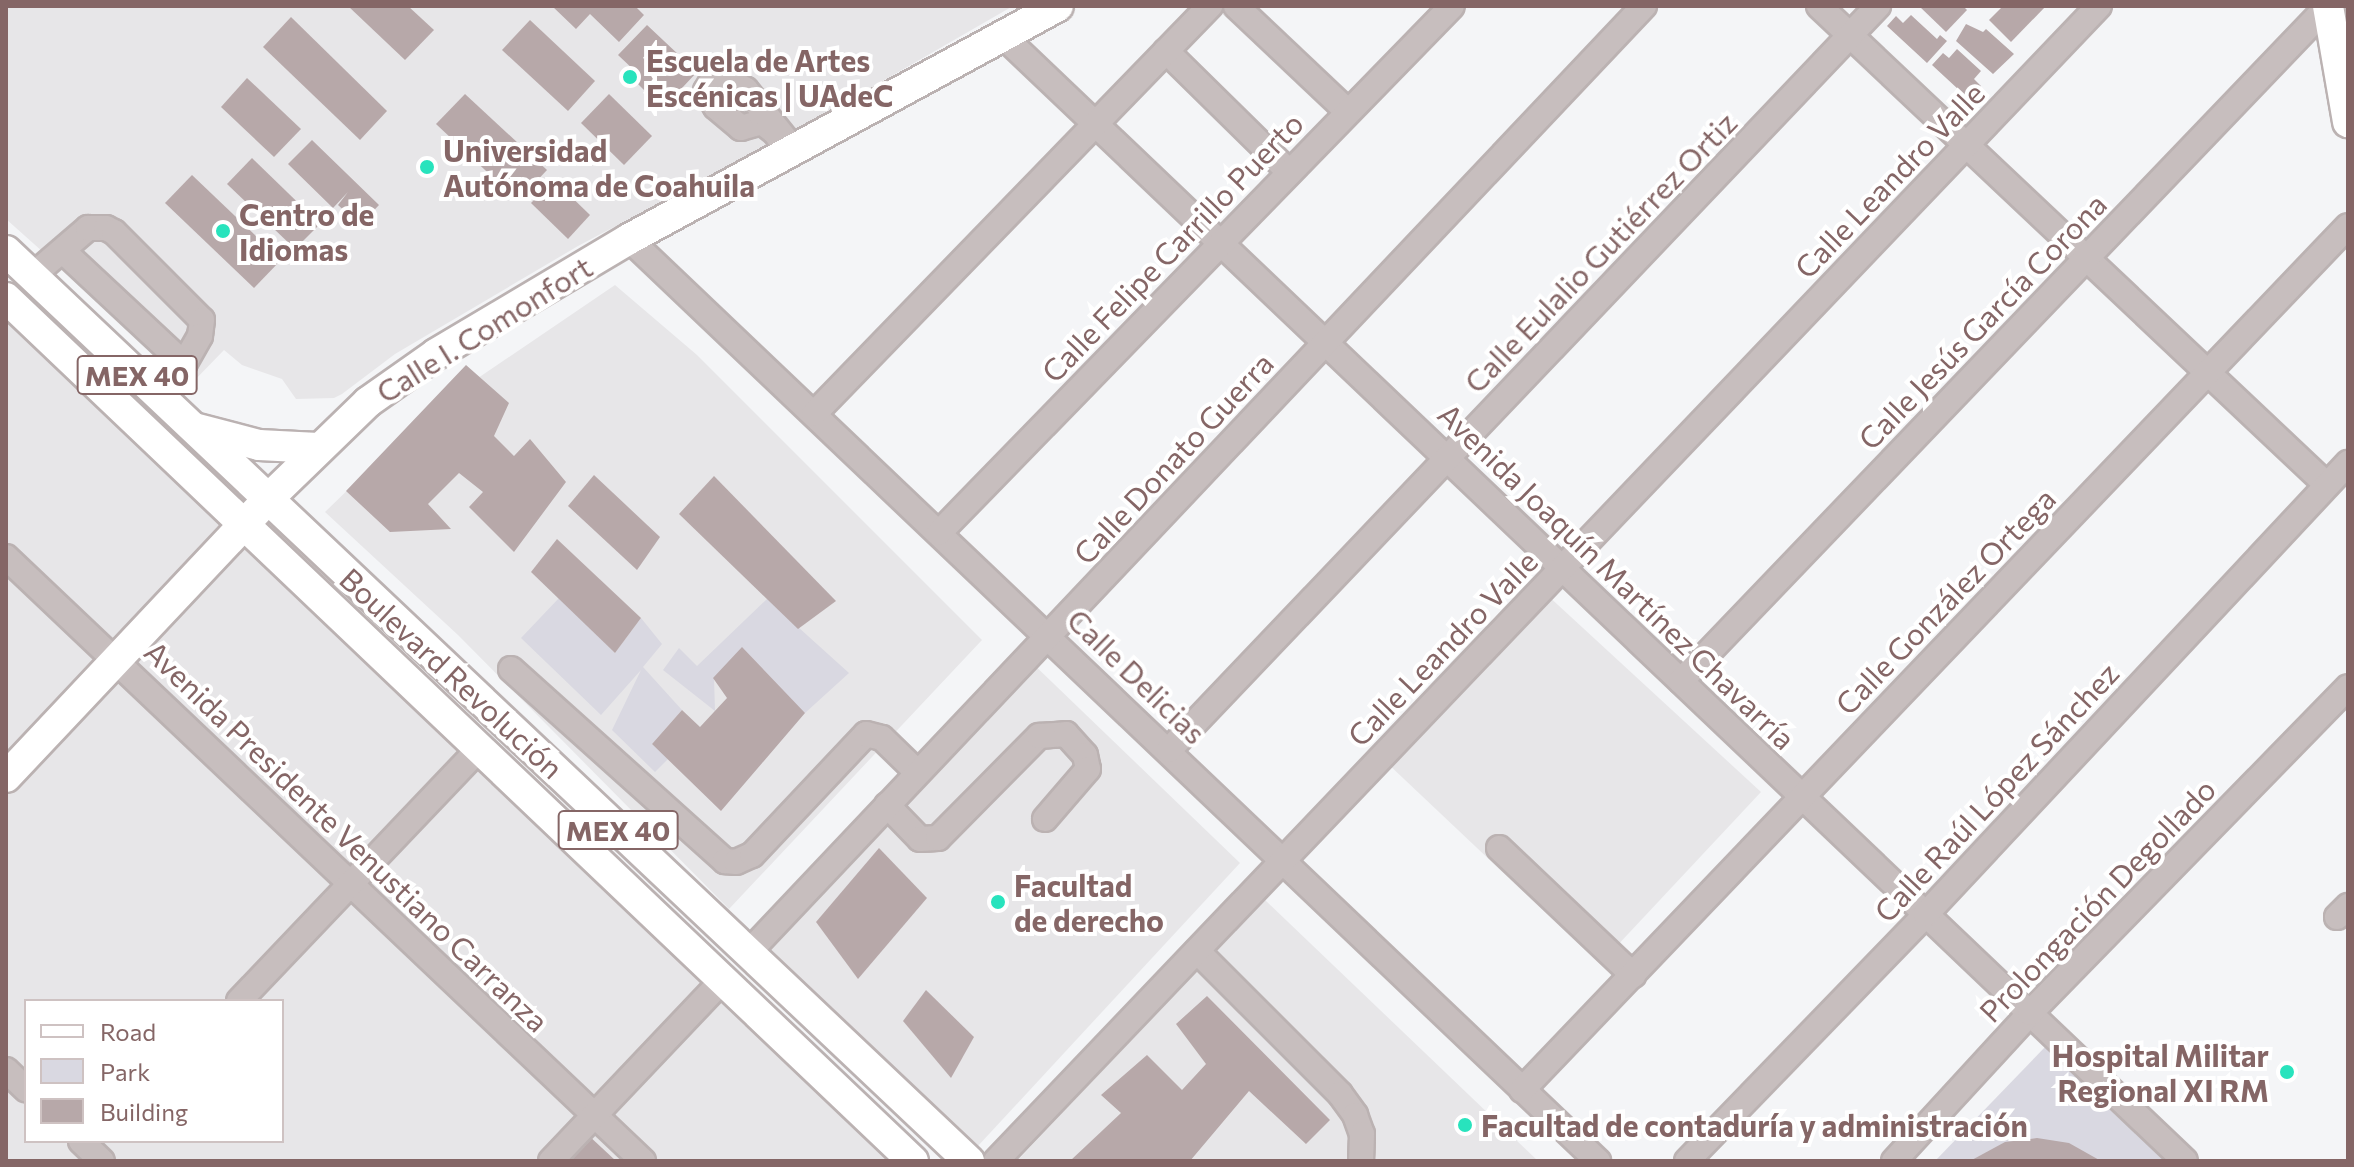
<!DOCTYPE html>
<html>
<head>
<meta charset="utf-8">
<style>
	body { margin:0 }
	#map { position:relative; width:2354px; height:1167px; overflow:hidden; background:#f4f5f7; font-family:Commissioner,sans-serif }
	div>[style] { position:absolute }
	.built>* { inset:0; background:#e7e6e8 }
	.green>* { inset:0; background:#d9d8e1 }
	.building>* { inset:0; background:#b7a8a9 }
	.roads { filter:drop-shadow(2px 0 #bbb2b2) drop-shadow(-2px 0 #bbb2b2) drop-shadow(0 2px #bbb2b2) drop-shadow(0 -2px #bbb2b2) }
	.minor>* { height:24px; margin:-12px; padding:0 12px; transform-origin:12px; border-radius:12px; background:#c7bebe }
	.major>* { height:30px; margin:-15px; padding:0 15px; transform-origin:15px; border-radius:15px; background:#fff }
	.dots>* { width:22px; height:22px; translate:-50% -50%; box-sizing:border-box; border:4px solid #fff; border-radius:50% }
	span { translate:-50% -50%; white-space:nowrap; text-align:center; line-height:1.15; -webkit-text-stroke:8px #fff; paint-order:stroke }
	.shield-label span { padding:2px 6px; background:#fff; border:2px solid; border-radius:6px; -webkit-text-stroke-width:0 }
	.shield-label { font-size:28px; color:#856666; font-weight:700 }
	.poi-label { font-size:30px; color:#856666; font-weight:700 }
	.left { translate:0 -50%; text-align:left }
	.right { translate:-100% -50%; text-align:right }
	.street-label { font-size:30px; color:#856666 }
	.frame { position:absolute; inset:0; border:8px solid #856666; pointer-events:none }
	.legend { position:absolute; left:24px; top:999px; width:260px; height:144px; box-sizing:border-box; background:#fff; border:2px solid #cec2c2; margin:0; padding:10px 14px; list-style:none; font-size:24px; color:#856666 }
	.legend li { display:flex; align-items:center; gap:16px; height:40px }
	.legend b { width:40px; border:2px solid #cec2c2 }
</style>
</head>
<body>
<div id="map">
	<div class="built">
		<i style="clip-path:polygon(6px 6px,1013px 6px,810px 123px,578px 246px,395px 354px,342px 394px,334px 398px,296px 399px,282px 379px,242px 365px,224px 350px,191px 384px,6px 219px)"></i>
		<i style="clip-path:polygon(615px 285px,697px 355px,982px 640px,729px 909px,458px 635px,325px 512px,428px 412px)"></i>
		<i style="clip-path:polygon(evenodd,6px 292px,928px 1161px,6px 1161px,6px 292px,26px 1001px,282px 1001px,282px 1141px,26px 1141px,26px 1001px)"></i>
		<i style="clip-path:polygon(1545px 593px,1761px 792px,1600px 964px,1386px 762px)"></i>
		<i style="clip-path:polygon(1027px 658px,1240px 863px,977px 1147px,756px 941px)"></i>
		<i style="clip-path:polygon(1264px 899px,1538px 1161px,1017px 1161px)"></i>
	</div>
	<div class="green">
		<i style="clip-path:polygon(559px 598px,615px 653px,641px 618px,662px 644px,643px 667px,682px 710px,652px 744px,668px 759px,655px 772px,612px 730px,641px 670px,601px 715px,521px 638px)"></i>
		<i style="clip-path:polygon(767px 599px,849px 673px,805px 713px,714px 678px,715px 711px,663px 670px,679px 648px,697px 666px)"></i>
		<i style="clip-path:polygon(2046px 1046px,2169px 1161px,1935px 1161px)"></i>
	</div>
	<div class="building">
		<i style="clip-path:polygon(348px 6px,408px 6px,434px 30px,405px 60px)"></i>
		<i style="clip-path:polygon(552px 6px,635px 6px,644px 15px,619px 42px,590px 14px,576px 29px)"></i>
		<i style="clip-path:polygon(1919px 6px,1963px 6px,1967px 10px,1946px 32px)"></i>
		<i style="clip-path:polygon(2003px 6px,2046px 6px,2011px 42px,1989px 20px)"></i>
		<i style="clip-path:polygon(1911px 15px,1937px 39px,1940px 35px,1947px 41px,1927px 63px,1887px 26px,1896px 16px,1903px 23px)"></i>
		<i style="clip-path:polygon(291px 17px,387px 111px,360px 140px,263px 47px)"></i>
		<i style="clip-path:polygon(530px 20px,595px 81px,568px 111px,502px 50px)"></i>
		<i style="clip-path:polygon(1966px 24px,1983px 32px,1986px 29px,2014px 54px,1993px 74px,1956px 41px)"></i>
		<i style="clip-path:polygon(647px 25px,697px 72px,668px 103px,652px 88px,646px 92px,631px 77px,636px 72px,618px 55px)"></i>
		<i style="clip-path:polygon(1957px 49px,1981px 71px,1974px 79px,1981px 86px,1972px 102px,1932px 65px,1943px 53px,1949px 58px)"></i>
		<i style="clip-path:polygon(247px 78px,301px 129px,274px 157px,221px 107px)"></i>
		<i style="clip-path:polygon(465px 94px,547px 170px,518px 201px,436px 124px)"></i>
		<i style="clip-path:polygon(609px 94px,652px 136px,624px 165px,581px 123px)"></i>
		<i style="clip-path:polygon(312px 140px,379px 205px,360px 225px,338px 205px,348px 192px,333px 208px,288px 164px)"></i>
		<i style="clip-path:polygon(252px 158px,320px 224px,295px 249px,227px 184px)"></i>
		<i style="clip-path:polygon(192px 175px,281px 260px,254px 288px,165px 203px)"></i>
		<i style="clip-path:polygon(554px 180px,590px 215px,568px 239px,531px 203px)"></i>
		<i style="clip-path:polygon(466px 365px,509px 403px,494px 436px,514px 456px,530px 439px,566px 482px,514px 552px,469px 507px,483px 492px,459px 473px,428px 504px,451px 529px,390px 532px,346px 491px)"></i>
		<i style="clip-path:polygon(594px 475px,660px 537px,637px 570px,568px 506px)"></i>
		<i style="clip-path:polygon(714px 476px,836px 601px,798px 629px,679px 514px)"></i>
		<i style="clip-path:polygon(557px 539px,641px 618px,615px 653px,531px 572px)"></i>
		<i style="clip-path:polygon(742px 647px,805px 713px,721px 811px,652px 744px,682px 710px,700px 727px,727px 698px,713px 678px)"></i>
		<i style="clip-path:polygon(879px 848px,927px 898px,858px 979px,816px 922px)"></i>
		<i style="clip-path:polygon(926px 990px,974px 1037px,951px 1078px,903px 1021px)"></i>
		<i style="clip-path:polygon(1207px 996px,1330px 1120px,1306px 1144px,1249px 1091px,1190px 1161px,1070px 1161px,1121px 1113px,1101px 1095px,1147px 1055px,1182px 1090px,1206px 1064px,1176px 1024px)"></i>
		<i style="clip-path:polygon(587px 1134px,616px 1161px,561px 1161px)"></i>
		<i style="clip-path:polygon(2037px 1138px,2069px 1143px,2101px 1161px,1970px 1161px,2005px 1142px)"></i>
	</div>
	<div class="roads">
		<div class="minor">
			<i style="left:1236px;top:6px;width:154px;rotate:43.4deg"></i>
			<i style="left:1819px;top:6px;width:698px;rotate:43.32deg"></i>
			<i style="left:1004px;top:37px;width:1630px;rotate:43.58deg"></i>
			<i style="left:1166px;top:51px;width:173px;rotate:44.5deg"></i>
			<i style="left:789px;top:154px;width:25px;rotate:-122deg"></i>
			<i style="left:776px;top:133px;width:18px;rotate:-142deg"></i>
			<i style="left:762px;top:122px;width:22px;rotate:164deg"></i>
			<i style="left:741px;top:128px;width:33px;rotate:-140deg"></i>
			<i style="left:716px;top:107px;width:19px;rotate:-122deg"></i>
			<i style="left:706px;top:91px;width:22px;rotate:-60deg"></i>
			<i style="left:717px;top:72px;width:34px;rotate:32deg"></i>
			<i style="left:746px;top:90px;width:78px;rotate:51.2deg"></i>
			<i style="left:629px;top:239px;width:1338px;rotate:43.58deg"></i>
			<i style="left:63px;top:251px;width:166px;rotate:43deg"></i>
			<i style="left:32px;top:276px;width:74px;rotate:-40.6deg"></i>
			<i style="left:88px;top:228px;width:18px"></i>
			<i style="left:106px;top:228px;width:9px;rotate:27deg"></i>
			<i style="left:114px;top:232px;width:124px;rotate:45deg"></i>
			<i style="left:202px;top:320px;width:16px;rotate:97deg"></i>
			<i style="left:200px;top:336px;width:75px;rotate:119.6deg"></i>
			<i style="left:814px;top:414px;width:569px;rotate:-45.86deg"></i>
			<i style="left:939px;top:533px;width:735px;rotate:-45.77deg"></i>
			<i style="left:6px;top:557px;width:878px;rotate:43.48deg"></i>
			<i style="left:511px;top:669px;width:288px;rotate:41.9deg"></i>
			<i style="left:725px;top:861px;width:11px;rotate:5deg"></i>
			<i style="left:736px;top:862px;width:17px;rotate:-24deg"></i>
			<i style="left:752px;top:855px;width:166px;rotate:-46.7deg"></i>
			<i style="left:866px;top:734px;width:16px;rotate:14deg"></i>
			<i style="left:882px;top:738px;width:49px;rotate:44.2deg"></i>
			<i style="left:1681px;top:681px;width:935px;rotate:-46.21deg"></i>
			<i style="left:1169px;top:750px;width:1028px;rotate:-46.38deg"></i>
			<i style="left:887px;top:805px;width:47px;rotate:45.9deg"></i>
			<i style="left:920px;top:839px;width:18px;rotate:-3deg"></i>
			<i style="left:938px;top:838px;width:144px;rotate:-45.3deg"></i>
			<i style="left:1039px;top:736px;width:27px;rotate:-4deg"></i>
			<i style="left:1066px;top:734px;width:28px;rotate:48deg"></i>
			<i style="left:1085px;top:755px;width:14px;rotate:78deg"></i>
			<i style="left:1088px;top:769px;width:66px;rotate:130.7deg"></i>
			<i style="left:1499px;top:848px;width:185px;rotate:43.5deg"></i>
			<i style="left:2337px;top:917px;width:16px;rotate:-45deg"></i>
			<i style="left:1197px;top:951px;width:202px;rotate:45deg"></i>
			<i style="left:1340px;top:1094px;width:26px;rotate:54deg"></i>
			<i style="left:1355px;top:1115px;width:20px;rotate:70deg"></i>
			<i style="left:1362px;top:1134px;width:27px;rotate:92deg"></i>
			<i style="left:748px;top:953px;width:1304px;rotate:-46.59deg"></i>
			<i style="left:239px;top:1001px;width:348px;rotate:-46.4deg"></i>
			<i style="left:6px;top:1070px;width:28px;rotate:44deg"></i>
			<i style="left:1522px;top:1090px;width:1195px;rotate:-46.29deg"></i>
			<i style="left:81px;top:1141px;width:29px;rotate:44deg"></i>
			<i style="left:551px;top:1161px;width:250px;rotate:-46.5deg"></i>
			<i style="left:996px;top:1161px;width:1597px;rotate:-46.32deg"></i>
			<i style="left:1687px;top:1161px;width:344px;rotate:-45.9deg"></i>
			<i style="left:1926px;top:914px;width:618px;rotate:-46.9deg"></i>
			<i style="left:1894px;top:1161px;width:201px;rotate:-47.4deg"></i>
			<i style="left:2030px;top:1013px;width:455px;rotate:-45.7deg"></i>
		</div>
		<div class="major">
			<i style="left:2328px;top:6px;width:118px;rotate:80.2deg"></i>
			<i style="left:6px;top:251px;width:1325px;rotate:43.38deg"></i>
			<i style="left:6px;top:298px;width:1252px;rotate:43.58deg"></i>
			<i style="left:194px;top:428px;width:67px;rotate:14.7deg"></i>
			<i style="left:259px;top:445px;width:59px;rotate:2.9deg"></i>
			<i style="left:6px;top:777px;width:382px;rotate:-46.7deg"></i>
			<i style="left:268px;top:499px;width:139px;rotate:-44.1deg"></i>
			<i style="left:368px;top:402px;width:83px;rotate:-35.2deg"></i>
			<i style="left:436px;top:354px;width:225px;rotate:-30.8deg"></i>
			<i style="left:629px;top:239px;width:488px;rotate:-28.5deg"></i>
		</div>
	</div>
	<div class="dots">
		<i style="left:630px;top:77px;background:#28e3bd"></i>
		<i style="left:427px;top:167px;background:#28e3bd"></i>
		<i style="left:223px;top:231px;background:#28e3bd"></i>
		<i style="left:998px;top:902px;background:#28e3bd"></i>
		<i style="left:2287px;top:1072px;background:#28e3bd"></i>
		<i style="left:1465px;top:1125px;background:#28e3bd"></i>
	</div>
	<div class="shield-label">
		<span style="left:137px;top:375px">MEX 40</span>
		<span style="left:618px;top:830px">MEX 40</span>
	</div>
	<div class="poi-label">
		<span class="left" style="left:646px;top:77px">Escuela de Artes<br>Escénicas | UAdeC</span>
		<span class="left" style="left:443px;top:167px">Universidad<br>Autónoma de Coahuila</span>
		<span class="left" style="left:239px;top:231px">Centro de<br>Idiomas</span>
		<span class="left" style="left:1014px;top:902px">Facultad<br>de derecho</span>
		<span class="right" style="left:2269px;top:1072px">Hospital Militar<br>Regional XI RM</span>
		<span class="left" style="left:1481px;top:1125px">Facultad de contaduría y administración</span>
	</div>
	<div class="street-label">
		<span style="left:1889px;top:180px;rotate:-46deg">Calle Leandro Valle</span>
		<span style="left:1172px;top:247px;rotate:-46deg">Calle Felipe Carrillo Puerto</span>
		<span style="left:1600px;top:252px;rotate:-46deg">Calle Eulalio Gutiérrez Ortiz</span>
		<span style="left:1982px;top:321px;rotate:-46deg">Calle Jesús García Corona</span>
		<span style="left:484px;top:329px;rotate:-32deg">Calle I. Comonfort</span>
		<span style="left:1173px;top:458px;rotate:-47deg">Calle Donato Guerra</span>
		<span style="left:1617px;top:576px;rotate:44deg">Avenida Joaquín Martínez Chavarría</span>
		<span style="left:1945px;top:601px;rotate:-46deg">Calle González Ortega</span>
		<span style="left:1442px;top:648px;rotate:-46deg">Calle Leandro Valle</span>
		<span style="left:452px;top:673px;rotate:43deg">Boulevard Revolución</span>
		<span style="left:1137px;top:676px;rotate:44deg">Calle Delicias</span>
		<span style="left:1996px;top:792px;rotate:-47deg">Calle Raúl López Sánchez</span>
		<span style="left:347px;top:836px;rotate:44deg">Avenida Presidente Venustiano Carranza</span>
		<span style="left:2097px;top:900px;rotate:-46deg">Prolongación Degollado</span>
	</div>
	<div class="frame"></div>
	<ul class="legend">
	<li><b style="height:10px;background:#fff"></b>Road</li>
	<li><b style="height:22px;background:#d9d8e1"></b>Park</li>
	<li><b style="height:22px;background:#b7a8a9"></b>Building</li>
	</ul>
</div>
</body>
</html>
